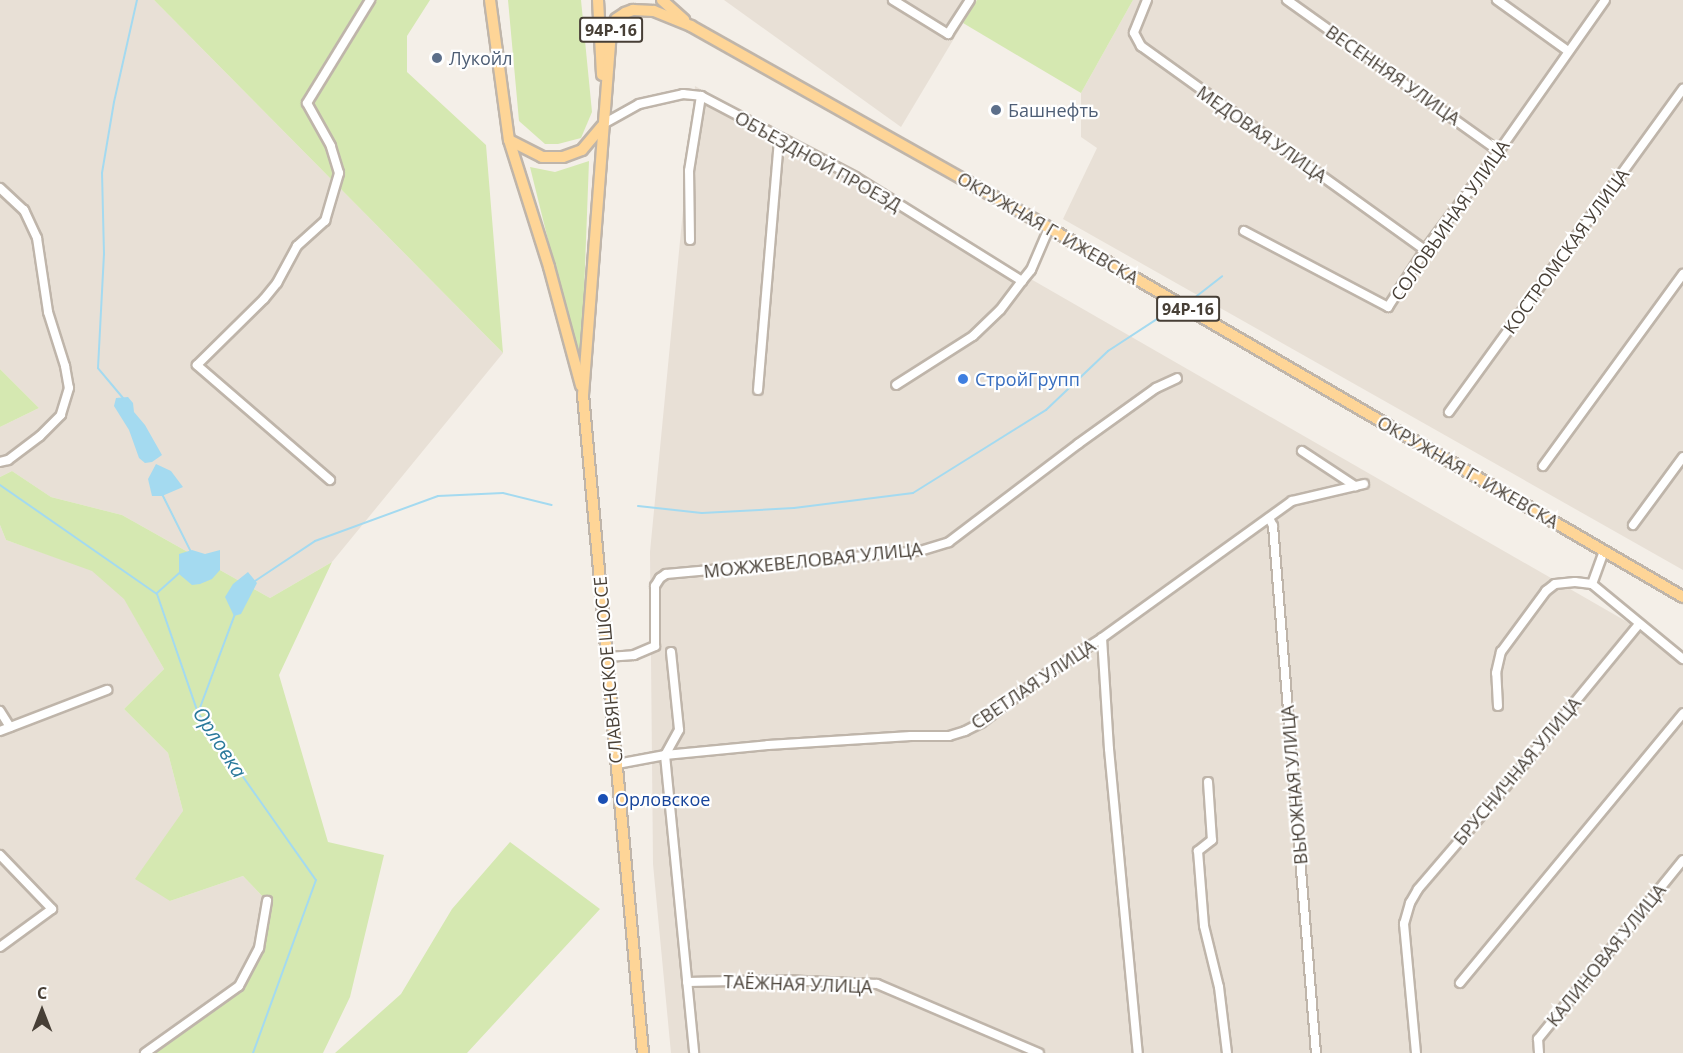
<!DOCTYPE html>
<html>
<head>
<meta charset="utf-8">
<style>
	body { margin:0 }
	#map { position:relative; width:1683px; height:1053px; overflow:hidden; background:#f4efe8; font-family:"Open Sans",sans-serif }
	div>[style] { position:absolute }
	.residential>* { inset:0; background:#e8e0d6 }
	.green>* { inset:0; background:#d5e8b1 }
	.water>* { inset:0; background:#a4daf0 }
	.stream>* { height:2px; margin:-1px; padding:0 1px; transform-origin:1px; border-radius:1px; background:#a4daf0 }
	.roads { filter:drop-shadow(2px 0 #bfb5aa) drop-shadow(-2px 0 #bfb5aa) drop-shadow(0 2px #bfb5aa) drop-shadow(0 -2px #bfb5aa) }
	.minor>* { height:8px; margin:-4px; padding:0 4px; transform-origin:4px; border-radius:4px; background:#fff }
	.major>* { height:10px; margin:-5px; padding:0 5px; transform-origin:5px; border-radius:5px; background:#fed597 }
	.dots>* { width:16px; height:16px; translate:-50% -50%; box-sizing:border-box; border:3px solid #fff; border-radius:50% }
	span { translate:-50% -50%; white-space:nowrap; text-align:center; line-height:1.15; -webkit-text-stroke:4.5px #fff; paint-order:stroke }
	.shield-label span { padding:2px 4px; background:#fff; border:2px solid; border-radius:4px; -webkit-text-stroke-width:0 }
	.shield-label { font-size:16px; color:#473f36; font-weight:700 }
	.service-label { font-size:18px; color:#4e5e75 }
	.left { translate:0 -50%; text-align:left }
	.street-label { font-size:18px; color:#473f36 }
	.shop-label { font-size:18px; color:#366cbe }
	.transit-label { font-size:18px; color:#164399 }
	.water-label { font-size:20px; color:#2a799b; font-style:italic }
	.north { position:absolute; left:12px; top:981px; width:60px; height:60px; -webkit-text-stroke:4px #fff; paint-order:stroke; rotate:0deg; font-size:16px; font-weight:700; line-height:24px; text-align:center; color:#473f36 }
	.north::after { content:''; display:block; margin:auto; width:21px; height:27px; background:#473f36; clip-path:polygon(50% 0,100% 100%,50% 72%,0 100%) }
</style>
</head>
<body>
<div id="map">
	<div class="residential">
		<i style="clip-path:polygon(0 0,154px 0,503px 353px,332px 562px,270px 598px,122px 515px,51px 497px,12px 471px,0 477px,0 427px,39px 408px,0 369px)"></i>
		<i style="clip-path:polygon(724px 0,977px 0,901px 127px)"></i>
		<i style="clip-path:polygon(1133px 0,1683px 0,1683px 570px,1063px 219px,1097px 148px,1081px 137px,1081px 93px)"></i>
		<i style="clip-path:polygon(695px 86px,1683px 654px,1683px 1053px,671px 1053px,653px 864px,650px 552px)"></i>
		<i style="clip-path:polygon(0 525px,6px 540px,92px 570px,124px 598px,164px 669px,124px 709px,168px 753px,183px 811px,170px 901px,243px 876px,267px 901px,264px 950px,244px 988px,154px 1053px,0 1053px)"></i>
	</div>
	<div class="green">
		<i style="clip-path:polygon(154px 0,430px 0,407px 36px,407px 72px,486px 145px,503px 353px)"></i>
		<i style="clip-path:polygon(508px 0,581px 0,592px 112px,581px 138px,558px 144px,545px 144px,519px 121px)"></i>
		<i style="clip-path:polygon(977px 0,1133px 0,1081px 93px,963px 23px)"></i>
		<i style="clip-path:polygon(589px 161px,581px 373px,530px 167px,555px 172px)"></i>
		<i style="clip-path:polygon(0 369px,39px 408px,0 427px)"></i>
		<i style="clip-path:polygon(12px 471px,51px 497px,122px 515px,270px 598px,332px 562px,279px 675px,328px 842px,384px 855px,350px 997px,323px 1053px,153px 1053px,244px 988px,264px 950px,267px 901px,243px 876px,170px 901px,135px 879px,183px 811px,168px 753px,124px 709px,164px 669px,124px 599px,92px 571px,6px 540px,0 525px,0 477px)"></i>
		<i style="clip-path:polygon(510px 842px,600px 909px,467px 1053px,335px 1053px,401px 994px,452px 909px)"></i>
	</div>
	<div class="water">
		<i style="clip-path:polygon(128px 397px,133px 403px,134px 412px,145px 425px,162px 455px,152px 462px,145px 463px,139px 458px,129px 430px,114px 406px,116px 398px)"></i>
		<i style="clip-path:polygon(156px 464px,171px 471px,183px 487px,162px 496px,152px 496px,148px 479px)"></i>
		<i style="clip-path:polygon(192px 550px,205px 554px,220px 550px,220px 570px,212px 579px,200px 584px,192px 585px,179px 574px,179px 554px)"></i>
		<i style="clip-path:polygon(248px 572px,257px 583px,241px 614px,234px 616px,225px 597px,233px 584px)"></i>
	</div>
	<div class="stream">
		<i style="left:1193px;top:299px;width:37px;rotate:-38deg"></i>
		<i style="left:123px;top:398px;width:39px;rotate:-130deg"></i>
		<i style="left:98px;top:368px;width:114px;rotate:-87deg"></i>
		<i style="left:104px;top:254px;width:81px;rotate:-91.4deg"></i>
		<i style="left:102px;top:173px;width:72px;rotate:-80.4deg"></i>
		<i style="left:114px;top:102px;width:105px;rotate:-77.3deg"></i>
		<i style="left:0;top:485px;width:191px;rotate:34.8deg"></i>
		<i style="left:157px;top:594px;width:126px;rotate:71deg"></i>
		<i style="left:198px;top:713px;width:204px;rotate:54.8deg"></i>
		<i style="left:316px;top:880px;width:184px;rotate:110deg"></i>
		<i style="left:162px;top:494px;width:65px;rotate:63.4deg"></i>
		<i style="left:638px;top:506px;width:64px;rotate:6.2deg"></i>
		<i style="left:702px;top:513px;width:92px;rotate:-3.1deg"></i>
		<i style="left:794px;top:508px;width:120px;rotate:-7.2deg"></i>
		<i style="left:913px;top:493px;width:157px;rotate:-32deg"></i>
		<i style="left:1046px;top:410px;width:86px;rotate:-43.6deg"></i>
		<i style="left:1108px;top:351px;width:62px;rotate:-33.2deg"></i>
		<i style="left:255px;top:581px;width:72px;rotate:-33.7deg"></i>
		<i style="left:315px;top:541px;width:131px;rotate:-20.1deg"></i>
		<i style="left:438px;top:496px;width:65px;rotate:-2.6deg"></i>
		<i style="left:503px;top:493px;width:50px;rotate:13.8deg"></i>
		<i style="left:157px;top:593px;width:30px;rotate:-42deg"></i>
		<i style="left:198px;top:713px;width:106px;rotate:-69.5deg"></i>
	</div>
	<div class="roads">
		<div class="minor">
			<i style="left:893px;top:0;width:65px;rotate:31.7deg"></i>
			<i style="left:948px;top:34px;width:40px;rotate:-57.1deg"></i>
			<i style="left:1147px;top:0;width:35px;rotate:112deg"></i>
			<i style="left:1134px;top:33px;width:15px;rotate:62deg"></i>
			<i style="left:1141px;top:46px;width:350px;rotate:35.7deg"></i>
			<i style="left:1287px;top:0;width:260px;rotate:35.5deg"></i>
			<i style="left:1497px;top:0;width:87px;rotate:35.7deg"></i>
			<i style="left:605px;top:123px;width:39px;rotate:-29deg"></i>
			<i style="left:639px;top:104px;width:45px;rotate:-12.8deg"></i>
			<i style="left:683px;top:94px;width:18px;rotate:6deg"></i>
			<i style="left:701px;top:96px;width:174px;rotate:27.7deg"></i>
			<i style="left:855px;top:177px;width:197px;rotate:31.9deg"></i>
			<i style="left:1022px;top:281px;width:36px;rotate:127deg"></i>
			<i style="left:1000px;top:310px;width:37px;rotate:136deg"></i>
			<i style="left:973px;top:336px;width:91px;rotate:147.5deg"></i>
			<i style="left:0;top:188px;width:33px;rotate:43deg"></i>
			<i style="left:24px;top:210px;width:31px;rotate:65deg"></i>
			<i style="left:37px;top:238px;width:75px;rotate:81.5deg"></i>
			<i style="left:48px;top:312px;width:57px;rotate:72.5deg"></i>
			<i style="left:65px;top:366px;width:22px;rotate:80deg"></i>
			<i style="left:69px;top:388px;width:28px;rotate:107deg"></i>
			<i style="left:61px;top:415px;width:30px;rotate:135deg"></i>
			<i style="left:40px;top:436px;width:40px;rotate:143deg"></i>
			<i style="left:8px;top:460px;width:8px;rotate:166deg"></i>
			<i style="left:1244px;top:231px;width:163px;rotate:27.8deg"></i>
			<i style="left:1388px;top:307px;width:68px;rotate:-57deg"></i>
			<i style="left:1425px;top:250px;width:124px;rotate:-53.2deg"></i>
			<i style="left:1499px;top:151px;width:184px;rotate:-54.9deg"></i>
			<i style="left:690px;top:240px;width:69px;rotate:-90.8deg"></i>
			<i style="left:689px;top:171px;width:76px;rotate:-80.9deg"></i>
			<i style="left:1022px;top:281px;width:14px;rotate:-51deg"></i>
			<i style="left:1031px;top:270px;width:46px;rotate:-66.8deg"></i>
			<i style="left:758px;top:390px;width:253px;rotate:-85.2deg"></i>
			<i style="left:1449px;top:412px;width:399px;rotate:-54.1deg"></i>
			<i style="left:1302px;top:451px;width:64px;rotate:33.4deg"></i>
			<i style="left:1543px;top:466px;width:238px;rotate:-53.9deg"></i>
			<i style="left:330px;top:480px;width:176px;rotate:-139.2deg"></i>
			<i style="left:197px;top:365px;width:94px;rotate:-44.6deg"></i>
			<i style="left:264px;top:299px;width:21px;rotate:-51deg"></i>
			<i style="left:277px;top:283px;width:42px;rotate:-61.6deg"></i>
			<i style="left:297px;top:246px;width:38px;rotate:-42deg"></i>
			<i style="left:325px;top:221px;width:50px;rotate:-73.7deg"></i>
			<i style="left:339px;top:173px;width:28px;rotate:-107deg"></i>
			<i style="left:331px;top:146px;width:49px;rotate:-119.2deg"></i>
			<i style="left:307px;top:103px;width:121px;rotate:-58.5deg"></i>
			<i style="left:1269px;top:518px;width:9px;rotate:63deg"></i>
			<i style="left:1273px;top:526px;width:529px;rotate:85.34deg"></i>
			<i style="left:1633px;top:525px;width:84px;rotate:-53.7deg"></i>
			<i style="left:1592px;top:584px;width:35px;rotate:-70deg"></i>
			<i style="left:1102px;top:638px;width:111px;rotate:86.4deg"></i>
			<i style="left:1109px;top:749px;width:305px;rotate:84.6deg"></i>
			<i style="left:671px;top:652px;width:78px;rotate:84.1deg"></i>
			<i style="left:679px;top:730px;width:29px;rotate:119deg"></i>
			<i style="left:665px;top:755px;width:299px;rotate:84.4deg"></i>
			<i style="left:607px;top:657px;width:27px;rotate:-4deg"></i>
			<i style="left:634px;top:655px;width:23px;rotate:-23deg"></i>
			<i style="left:655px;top:646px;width:60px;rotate:-90deg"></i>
			<i style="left:655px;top:586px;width:9px;rotate:-58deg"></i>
			<i style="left:660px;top:578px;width:7px;rotate:-34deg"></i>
			<i style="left:666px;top:574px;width:255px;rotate:-5.2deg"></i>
			<i style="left:920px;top:551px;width:30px;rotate:-17deg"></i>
			<i style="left:949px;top:542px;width:162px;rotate:-37.2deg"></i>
			<i style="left:1078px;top:444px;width:96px;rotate:-35.7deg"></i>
			<i style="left:1156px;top:388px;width:23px;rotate:-25deg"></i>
			<i style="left:1498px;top:706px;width:33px;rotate:-93deg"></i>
			<i style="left:1496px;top:673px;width:22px;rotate:-77deg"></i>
			<i style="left:1501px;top:652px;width:76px;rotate:-53.6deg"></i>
			<i style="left:1546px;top:591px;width:11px;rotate:-38deg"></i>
			<i style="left:1555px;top:584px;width:20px;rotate:-6deg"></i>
			<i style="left:1575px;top:582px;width:17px;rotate:7deg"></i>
			<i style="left:1592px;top:584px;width:118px;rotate:39.5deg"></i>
			<i style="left:0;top:711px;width:19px;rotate:58deg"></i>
			<i style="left:0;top:731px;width:115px;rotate:-21deg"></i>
			<i style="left:617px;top:764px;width:49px;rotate:-10.6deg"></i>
			<i style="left:665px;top:755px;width:103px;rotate:-5.5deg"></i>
			<i style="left:768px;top:745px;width:143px;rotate:-3.6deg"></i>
			<i style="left:911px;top:736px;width:38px"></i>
			<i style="left:949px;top:736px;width:17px;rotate:-17deg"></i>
			<i style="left:965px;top:731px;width:18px;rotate:-27deg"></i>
			<i style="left:981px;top:723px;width:90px;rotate:-36.9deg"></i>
			<i style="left:1053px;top:669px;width:58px;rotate:-32.3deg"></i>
			<i style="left:1102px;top:638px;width:234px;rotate:-35.8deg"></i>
			<i style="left:1292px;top:501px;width:74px;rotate:-13.3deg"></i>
			<i style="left:1208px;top:782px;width:58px;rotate:86.1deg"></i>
			<i style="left:1212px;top:840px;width:18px;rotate:142deg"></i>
			<i style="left:1198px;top:851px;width:75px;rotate:85.4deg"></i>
			<i style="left:1204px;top:926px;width:63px;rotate:76.2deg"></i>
			<i style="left:1219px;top:987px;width:66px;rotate:83.1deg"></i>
			<i style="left:0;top:855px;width:75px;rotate:46.1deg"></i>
			<i style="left:52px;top:909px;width:64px;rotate:143.8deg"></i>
			<i style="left:687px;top:982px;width:95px;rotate:-1.2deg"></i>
			<i style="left:782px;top:980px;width:95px;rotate:2.4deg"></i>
			<i style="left:877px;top:984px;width:176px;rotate:23.1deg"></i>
			<i style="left:1460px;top:983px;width:350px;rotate:-50.4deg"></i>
			<i style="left:145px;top:1053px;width:115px;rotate:-35.5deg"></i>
			<i style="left:239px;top:986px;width:43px;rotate:-62.2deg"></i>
			<i style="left:259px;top:948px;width:48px;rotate:-80.3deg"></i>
			<i style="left:1416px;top:1053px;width:130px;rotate:-95.3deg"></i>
			<i style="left:1404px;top:924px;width:22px;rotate:-74deg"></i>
			<i style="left:1410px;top:903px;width:16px;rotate:-60deg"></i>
			<i style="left:1418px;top:889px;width:128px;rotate:-49.4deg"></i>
			<i style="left:1501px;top:792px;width:217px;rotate:-50.6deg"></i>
			<i style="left:1539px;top:1053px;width:14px;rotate:-94deg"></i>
			<i style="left:1538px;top:1039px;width:230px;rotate:-51deg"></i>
		</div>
		<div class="major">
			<i style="left:490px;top:0;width:141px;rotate:82.3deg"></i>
			<i style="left:509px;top:140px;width:133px;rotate:72.5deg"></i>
			<i style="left:549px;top:267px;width:123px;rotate:74.9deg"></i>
			<i style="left:598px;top:0;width:75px;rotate:86.9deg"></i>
			<i style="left:662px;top:0;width:30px;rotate:42deg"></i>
			<i style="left:509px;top:140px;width:37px;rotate:27deg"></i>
			<i style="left:542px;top:157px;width:21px"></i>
			<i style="left:563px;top:157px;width:20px;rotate:-20deg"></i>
			<i style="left:582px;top:150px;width:31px;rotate:-50deg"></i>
			<i style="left:643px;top:1053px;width:661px;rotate:-95.21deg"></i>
			<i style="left:583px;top:395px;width:367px;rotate:-85.6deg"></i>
			<i style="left:611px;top:29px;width:11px;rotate:-63deg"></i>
			<i style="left:616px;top:19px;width:11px;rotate:-34deg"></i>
			<i style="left:625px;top:13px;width:9px;rotate:-21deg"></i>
			<i style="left:633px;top:10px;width:21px;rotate:3deg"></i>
			<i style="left:654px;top:11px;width:40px;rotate:22deg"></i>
			<i style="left:691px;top:26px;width:411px;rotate:29.4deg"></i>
			<i style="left:1049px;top:228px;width:734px;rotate:30.2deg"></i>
		</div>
	</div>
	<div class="dots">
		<i style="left:437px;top:58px;background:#5c6f8a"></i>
		<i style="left:996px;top:110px;background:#5c6f8a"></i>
		<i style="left:963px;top:379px;background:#3f7fe0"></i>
		<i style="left:603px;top:799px;background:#1a4fb4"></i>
	</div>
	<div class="shield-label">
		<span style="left:611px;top:30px">94Р-16</span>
		<span style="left:1188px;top:309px">94Р-16</span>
	</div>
	<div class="service-label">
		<span class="left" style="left:449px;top:58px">Лукойл</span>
		<span class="left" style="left:1008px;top:110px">Башнефть</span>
	</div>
	<div class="street-label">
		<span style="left:1393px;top:75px;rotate:35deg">ВЕСЕННЯЯ УЛИЦА</span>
		<span style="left:1262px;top:134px;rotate:35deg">МЕДОВАЯ УЛИЦА</span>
		<span style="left:818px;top:161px;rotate:29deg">ОБЪЕЗДНОЙ ПРОЕЗД</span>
		<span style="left:1450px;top:220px;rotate:-55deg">СОЛОВЬИНАЯ УЛИЦА</span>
		<span style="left:1048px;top:228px;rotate:30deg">ОКРУЖНАЯ Г. ИЖЕВСКА</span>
		<span style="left:1566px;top:251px;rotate:-54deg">КОСТРОМСКАЯ УЛИЦА</span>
		<span style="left:1468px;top:472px;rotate:30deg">ОКРУЖНАЯ Г. ИЖЕВСКА</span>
		<span style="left:813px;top:560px;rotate:-6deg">МОЖЖЕВЕЛОВАЯ УЛИЦА</span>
		<span style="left:608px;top:670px;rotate:-95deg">СЛАВЯНСКОЕ ШОССЕ</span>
		<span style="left:1033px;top:684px;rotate:-34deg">СВЕТЛАЯ УЛИЦА</span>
		<span style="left:1517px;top:771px;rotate:-50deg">БРУСНИЧНАЯ УЛИЦА</span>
		<span style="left:1294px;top:785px;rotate:-95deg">ВЬЮЖНАЯ УЛИЦА</span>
		<span style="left:1606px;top:955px;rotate:-51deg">КАЛИНОВАЯ УЛИЦА</span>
		<span style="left:798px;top:984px;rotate:2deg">ТАЁЖНАЯ УЛИЦА</span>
	</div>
	<div class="shop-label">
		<span class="left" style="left:975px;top:379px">СтройГрупп</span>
	</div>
	<div class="transit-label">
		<span class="left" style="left:615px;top:799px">Орловское</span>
	</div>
	<div class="water-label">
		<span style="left:220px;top:742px;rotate:57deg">Орловка</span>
	</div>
	<div class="north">С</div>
</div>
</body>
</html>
